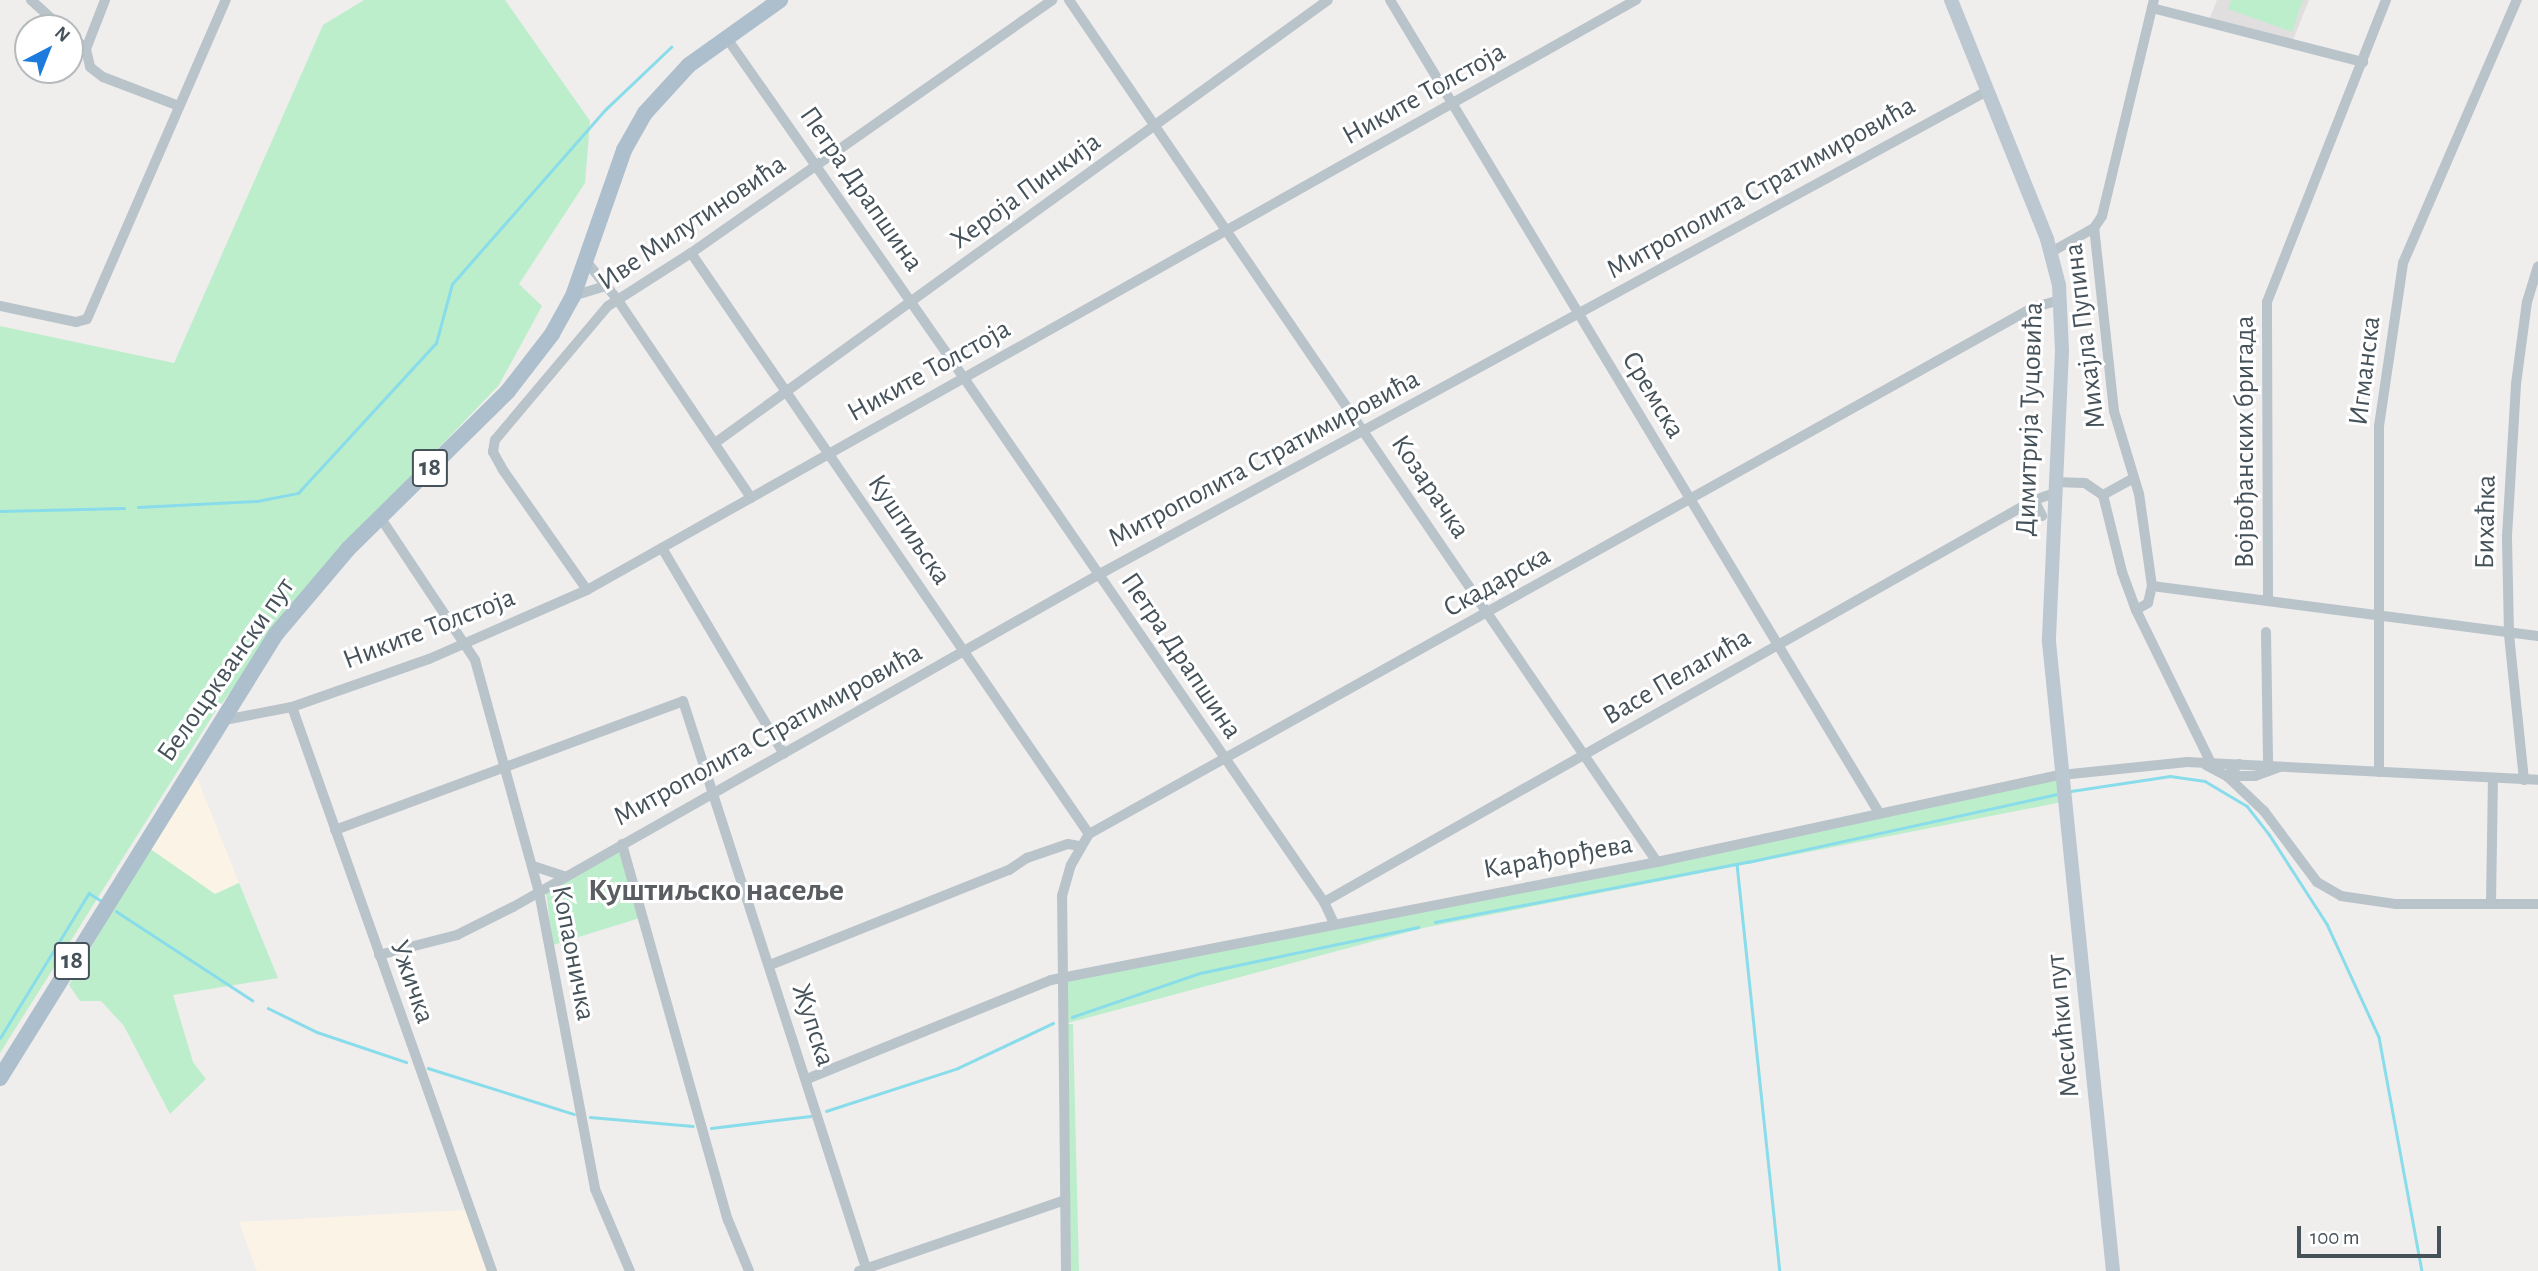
<!DOCTYPE html>
<html>
<head>
<meta charset="utf-8">
<style>
	body { margin:0 }
	#map { position:relative; width:2538px; height:1271px; overflow:hidden; background:#f0eded; font-family:"Alegreya Sans",sans-serif }
	div>[style] { position:absolute }
	.commercial>* { inset:0; background:#fbf4e6 }
	.education>* { inset:0; background:#e1dedf }
	.green>* { inset:0; background:#bceecc }
	.stream>* { height:2.5px; margin:-1.25px; padding:0 1.25px; transform-origin:1.25px; border-radius:1.25px; background:#89dcea }
	.street>* { height:10px; margin:-5px; padding:0 5px; transform-origin:5px; border-radius:5px; background:#b9c3ca }
	.secondary>* { height:14px; margin:-7px; padding:0 7px; transform-origin:7px; border-radius:7px; background:#bbc7d1 }
	.primary>* { height:16px; margin:-8px; padding:0 8px; transform-origin:8px; border-radius:8px; background:#adbfcc }
	span { translate:-50% -50%; white-space:nowrap; text-align:center; line-height:1.15; -webkit-text-stroke:6px #fff; paint-order:stroke }
	.shield-label span { padding:2px 5px; background:#fff; border:2px solid; border-radius:5px; -webkit-text-stroke-width:0 }
	.shield-label { font-size:26px; color:#46525a; font-weight:700 }
	.street-label { font-size:28px; color:#46525a }
	.quarter-label { font-size:32px; color:#5a5e62; font-weight:700 }
	.north { position:absolute; left:14px; top:14px; width:70px; height:70px; box-sizing:border-box; background:#fff; border:2px solid #b5babd; border-radius:50%; rotate:42deg; font-size:19px; font-weight:700; line-height:28px; text-align:center; color:#46525a }
	.north::after { content:''; display:block; margin:auto; width:24px; height:32px; background:#1c7bdc; clip-path:polygon(50% 0,100% 100%,50% 72%,0 100%) }
	.scale { position:absolute; left:2297px; top:1226px; width:144px; height:32px; box-sizing:border-box; border:4px solid #46525a; border-top:0; padding-left:9px; font-size:21px; line-height:24px; white-space:nowrap; color:#46525a; -webkit-text-stroke:5px #fff; paint-order:stroke }
</style>
</head>
<body>
<div id="map">
	<div class="commercial">
		<i style="clip-path:polygon(195px 773px,239px 883px,215px 894px,149px 848px)"></i>
		<i style="clip-path:polygon(467px 1210px,490px 1271px,257px 1271px,239px 1222px)"></i>
	</div>
	<div class="education">
		<i style="clip-path:polygon(2217px 0,2309px 0,2293px 40px,2210px 18px)"></i>
	</div>
	<div class="green">
		<i style="clip-path:polygon(364px 0,505px 0,590px 121px,585px 183px,519px 284px,542px 306px,499px 385px,324px 568px,213px 715px,0 1053px,0 326px,174px 363px,323px 25px)"></i>
		<i style="clip-path:polygon(2231px 0,2303px 0,2292px 32px,2228px 9px)"></i>
		<i style="clip-path:polygon(2059px 778px,2062px 802px,1423px 928px,1064px 1024px,1073px 1024px,1079px 1271px,1066px 1271px,1062px 978px)"></i>
		<i style="clip-path:polygon(149px 848px,215px 894px,239px 883px,278px 978px,173px 995px,193px 1062px,206px 1079px,170px 1114px,124px 1026px,101px 1001px,80px 1001px,69px 985px)"></i>
		<i style="clip-path:polygon(618px 852px,625px 857px,643px 917px,553px 945px,546px 892px)"></i>
	</div>
	<div class="stream">
		<i style="left:138px;top:507px;width:119px;rotate:-2.9deg"></i>
		<i style="left:257px;top:501px;width:42px;rotate:-11deg"></i>
		<i style="left:298px;top:493px;width:204px;rotate:-47.4deg"></i>
		<i style="left:436px;top:343px;width:61px;rotate:-74.8deg"></i>
		<i style="left:452px;top:284px;width:233px;rotate:-48.7deg"></i>
		<i style="left:606px;top:109px;width:90px;rotate:-43.6deg"></i>
		<i style="left:0;top:511px;width:124px;rotate:-1.4deg"></i>
		<i style="left:2071px;top:791px;width:100px;rotate:-8.6deg"></i>
		<i style="left:2170px;top:776px;width:35px;rotate:8deg"></i>
		<i style="left:2205px;top:781px;width:49px;rotate:30.8deg"></i>
		<i style="left:2247px;top:806px;width:36px;rotate:52deg"></i>
		<i style="left:2269px;top:834px;width:107px;rotate:57.2deg"></i>
		<i style="left:2327px;top:924px;width:124px;rotate:65.3deg"></i>
		<i style="left:2379px;top:1037px;width:238px;rotate:79.6deg"></i>
		<i style="left:1737px;top:864px;width:409px;rotate:84deg"></i>
		<i style="left:116px;top:911px;width:163px;rotate:33.2deg"></i>
		<i style="left:1435px;top:922px;width:319px;rotate:-10.9deg"></i>
		<i style="left:1748px;top:862px;width:315px;rotate:-12.4deg"></i>
		<i style="left:268px;top:1008px;width:55px;rotate:26.1deg"></i>
		<i style="left:317px;top:1032px;width:94px;rotate:18.6deg"></i>
		<i style="left:1072px;top:1017px;width:135px;rotate:-19deg"></i>
		<i style="left:1200px;top:973px;width:223px;rotate:-11.9deg"></i>
		<i style="left:0;top:1038px;width:170px;rotate:-58.5deg"></i>
		<i style="left:89px;top:893px;width:15px;rotate:32deg"></i>
		<i style="left:428px;top:1068px;width:153px;rotate:17.5deg"></i>
		<i style="left:826px;top:1111px;width:139px;rotate:-18deg"></i>
		<i style="left:958px;top:1068px;width:105px;rotate:-25.3deg"></i>
		<i style="left:590px;top:1117px;width:103px;rotate:5deg"></i>
		<i style="left:711px;top:1128px;width:100px;rotate:-6.9deg"></i>
	</div>
	<div class="street">
		<i style="left:31px;top:0;width:42px;rotate:42.1deg"></i>
		<i style="left:1069px;top:0;width:1043px;rotate:55.7deg"></i>
		<i style="left:1390px;top:0;width:949px;rotate:58.97deg"></i>
		<i style="left:2152px;top:8px;width:218px;rotate:14.4deg"></i>
		<i style="left:70px;top:35px;width:21px;rotate:41deg"></i>
		<i style="left:86px;top:49px;width:18px;rotate:77deg"></i>
		<i style="left:90px;top:67px;width:16px;rotate:38deg"></i>
		<i style="left:103px;top:77px;width:81px;rotate:20.9deg"></i>
		<i style="left:726px;top:37px;width:416px;rotate:55.1deg"></i>
		<i style="left:964px;top:378px;width:636px;rotate:55.51deg"></i>
		<i style="left:1324px;top:902px;width:23px;rotate:65deg"></i>
		<i style="left:86px;top:49px;width:53px;rotate:-68.8deg"></i>
		<i style="left:2051px;top:252px;width:49px;rotate:-29.2deg"></i>
		<i style="left:691px;top:253px;width:704px;rotate:55.59deg"></i>
		<i style="left:585px;top:260px;width:50px;rotate:50.6deg"></i>
		<i style="left:617px;top:299px;width:240px;rotate:56deg"></i>
		<i style="left:573px;top:296px;width:34px;rotate:-17deg"></i>
		<i style="left:0;top:306px;width:78px;rotate:11.9deg"></i>
		<i style="left:76px;top:322px;width:11px;rotate:-15deg"></i>
		<i style="left:87px;top:319px;width:348px;rotate:-66.5deg"></i>
		<i style="left:715px;top:443px;width:756px;rotate:-35.85deg"></i>
		<i style="left:2054px;top:482px;width:31px;rotate:2deg"></i>
		<i style="left:2085px;top:483px;width:22px;rotate:34deg"></i>
		<i style="left:2103px;top:495px;width:79px;rotate:76.1deg"></i>
		<i style="left:2122px;top:572px;width:40px;rotate:69.8deg"></i>
		<i style="left:2136px;top:610px;width:170px;rotate:63.9deg"></i>
		<i style="left:2103px;top:495px;width:35px;rotate:-29deg"></i>
		<i style="left:2034px;top:500px;width:18px;rotate:63deg"></i>
		<i style="left:380px;top:517px;width:172px;rotate:56.4deg"></i>
		<i style="left:475px;top:660px;width:241px;rotate:74.6deg"></i>
		<i style="left:539px;top:892px;width:302px;rotate:79.3deg"></i>
		<i style="left:595px;top:1189px;width:89px;rotate:66.9deg"></i>
		<i style="left:662px;top:548px;width:239px;rotate:59.4deg"></i>
		<i style="left:2152px;top:586px;width:389px;rotate:7.4deg"></i>
		<i style="left:587px;top:590px;width:146px;rotate:-125deg"></i>
		<i style="left:503px;top:470px;width:21px;rotate:-119deg"></i>
		<i style="left:493px;top:452px;width:12px;rotate:-81deg"></i>
		<i style="left:495px;top:440px;width:175px;rotate:-49.9deg"></i>
		<i style="left:608px;top:306px;width:98px;rotate:-32.6deg"></i>
		<i style="left:691px;top:253px;width:441px;rotate:-35deg"></i>
		<i style="left:2268px;top:601px;width:299px;rotate:-90.2deg"></i>
		<i style="left:2267px;top:302px;width:325px;rotate:-68.5deg"></i>
		<i style="left:2136px;top:610px;width:14px;rotate:-30deg"></i>
		<i style="left:2148px;top:603px;width:17px;rotate:-77deg"></i>
		<i style="left:2152px;top:586px;width:93px;rotate:-98deg"></i>
		<i style="left:2139px;top:494px;width:87px;rotate:-106.8deg"></i>
		<i style="left:2114px;top:411px;width:184px;rotate:-96.2deg"></i>
		<i style="left:2094px;top:228px;width:14px;rotate:-56deg"></i>
		<i style="left:2102px;top:216px;width:222px;rotate:-76.5deg"></i>
		<i style="left:2266px;top:632px;width:132px;rotate:89.1deg"></i>
		<i style="left:292px;top:707px;width:598px;rotate:70.47deg"></i>
		<i style="left:219px;top:721px;width:74px;rotate:-10.9deg"></i>
		<i style="left:292px;top:707px;width:145px;rotate:-19.3deg"></i>
		<i style="left:429px;top:659px;width:172px;rotate:-23.6deg"></i>
		<i style="left:587px;top:590px;width:1204px;rotate:-29.36deg"></i>
		<i style="left:2239px;top:764px;width:17px;rotate:135deg"></i>
		<i style="left:2227px;top:776px;width:51px;rotate:43.4deg"></i>
		<i style="left:2264px;top:811px;width:89px;rotate:53.3deg"></i>
		<i style="left:2317px;top:882px;width:28px;rotate:30deg"></i>
		<i style="left:2341px;top:896px;width:56px;rotate:8.3deg"></i>
		<i style="left:2396px;top:904px;width:142px"></i>
		<i style="left:2206px;top:765px;width:24px;rotate:28deg"></i>
		<i style="left:2227px;top:776px;width:28px"></i>
		<i style="left:2255px;top:776px;width:27px;rotate:-20deg"></i>
		<i style="left:2379px;top:772px;width:346px;rotate:-90deg"></i>
		<i style="left:2379px;top:426px;width:165px;rotate:-81.6deg"></i>
		<i style="left:2403px;top:263px;width:287px;rotate:-66.6deg"></i>
		<i style="left:2524px;top:780px;width:147px;rotate:-95.9deg"></i>
		<i style="left:2509px;top:634px;width:98px;rotate:-91.2deg"></i>
		<i style="left:2507px;top:536px;width:152px;rotate:-86.6deg"></i>
		<i style="left:2516px;top:384px;width:83px;rotate:-82.4deg"></i>
		<i style="left:2527px;top:302px;width:37px;rotate:-73deg"></i>
		<i style="left:335px;top:830px;width:371px;rotate:-20.3deg"></i>
		<i style="left:683px;top:701px;width:599px;rotate:72.11deg"></i>
		<i style="left:622px;top:844px;width:391px;rotate:74.3deg"></i>
		<i style="left:728px;top:1220px;width:55px;rotate:67.6deg"></i>
		<i style="left:533px;top:866px;width:33px;rotate:18deg"></i>
		<i style="left:1324px;top:902px;width:816px;rotate:-29.52deg"></i>
		<i style="left:2034px;top:500px;width:20px;rotate:-18deg"></i>
		<i style="left:2491px;top:903px;width:124px;rotate:-89.1deg"></i>
		<i style="left:379px;top:955px;width:81px;rotate:-14.4deg"></i>
		<i style="left:457px;top:935px;width:63px;rotate:-26.6deg"></i>
		<i style="left:513px;top:907px;width:673px;rotate:-29.58deg"></i>
		<i style="left:1098px;top:575px;width:1014px;rotate:-28.56deg"></i>
		<i style="left:770px;top:965px;width:257px;rotate:-21.7deg"></i>
		<i style="left:1009px;top:870px;width:22px;rotate:-34deg"></i>
		<i style="left:1027px;top:858px;width:43px;rotate:-18.9deg"></i>
		<i style="left:1068px;top:844px;width:11px;rotate:10deg"></i>
		<i style="left:807px;top:1079px;width:263px;rotate:-22.1deg"></i>
		<i style="left:1051px;top:980px;width:617px;rotate:-11.02deg"></i>
		<i style="left:1657px;top:862px;width:413px;rotate:-12.2deg"></i>
		<i style="left:2061px;top:775px;width:127px;rotate:-5.9deg"></i>
		<i style="left:2187px;top:762px;width:351px;rotate:2.9deg"></i>
		<i style="left:859px;top:1271px;width:218px;rotate:-19deg"></i>
		<i style="left:1066px;top:1271px;width:375px;rotate:-90.6deg"></i>
		<i style="left:1062px;top:896px;width:32px;rotate:-74deg"></i>
		<i style="left:1071px;top:865px;width:36px;rotate:-60deg"></i>
		<i style="left:1089px;top:834px;width:1080px;rotate:-29.15deg"></i>
		<i style="left:2032px;top:308px;width:29px;rotate:-16deg"></i>
	</div>
	<div class="secondary">
		<i style="left:1951px;top:0;width:258px;rotate:68.1deg"></i>
		<i style="left:2047px;top:239px;width:48px;rotate:75.4deg"></i>
		<i style="left:2059px;top:285px;width:66px;rotate:87.4deg"></i>
		<i style="left:2062px;top:351px;width:291px;rotate:92.6deg"></i>
		<i style="left:2049px;top:642px;width:632px;rotate:84.19deg"></i>
	</div>
	<div class="primary">
		<i style="left:0;top:1078px;width:523px;rotate:-58.13deg"></i>
		<i style="left:276px;top:634px;width:111px;rotate:-49.7deg"></i>
		<i style="left:348px;top:549px;width:225px;rotate:-44.6deg"></i>
		<i style="left:508px;top:391px;width:72px;rotate:-52.3deg"></i>
		<i style="left:552px;top:334px;width:43px;rotate:-61.1deg"></i>
		<i style="left:573px;top:296px;width:155px;rotate:-70.7deg"></i>
		<i style="left:624px;top:150px;width:43px;rotate:-60.4deg"></i>
		<i style="left:645px;top:113px;width:65px;rotate:-47.5deg"></i>
		<i style="left:689px;top:65px;width:112px;rotate:-35.5deg"></i>
	</div>
	<div class="shield-label">
		<span style="left:430px;top:468px">18</span>
		<span style="left:72px;top:961px">18</span>
	</div>
	<div class="street-label">
		<span style="left:1424px;top:94px;rotate:-29deg">Никите Толстоја</span>
		<span style="left:1761px;top:188px;rotate:-29deg">Митрополита Стратимировића</span>
		<span style="left:861px;top:189px;rotate:55deg">Петра Драпшина</span>
		<span style="left:1026px;top:191px;rotate:-36deg">Хероја Пинкија</span>
		<span style="left:692px;top:223px;rotate:-34deg">Иве Милутиновића</span>
		<span style="left:2085px;top:336px;rotate:-97deg">Михајла Пупина</span>
		<span style="left:929px;top:371px;rotate:-29deg">Никите Толстоја</span>
		<span style="left:2365px;top:371px;rotate:-83deg">Игманска</span>
		<span style="left:1653px;top:395px;rotate:59deg">Сремска</span>
		<span style="left:2030px;top:419px;rotate:-88deg">Димитрија Туцовића</span>
		<span style="left:2245px;top:442px;rotate:-90deg">Војвођанских бригада</span>
		<span style="left:1264px;top:459px;rotate:-28deg">Митрополита Стратимировића</span>
		<span style="left:1430px;top:487px;rotate:56deg">Козарачка</span>
		<span style="left:2486px;top:522px;rotate:-89deg">Бихаћка</span>
		<span style="left:909px;top:530px;rotate:56deg">Куштиљска</span>
		<span style="left:1497px;top:582px;rotate:-29deg">Скадарска</span>
		<span style="left:429px;top:629px;rotate:-21deg">Никите Толстоја</span>
		<span style="left:1181px;top:656px;rotate:56deg">Петра Драпшина</span>
		<span style="left:226px;top:670px;rotate:-55deg">Белоцрквански пут</span>
		<span style="left:1677px;top:677px;rotate:-30deg">Васе Пелагића</span>
		<span style="left:768px;top:735px;rotate:-29deg">Митрополита Стратимировића</span>
		<span style="left:1558px;top:857px;rotate:-10deg">Карађорђева</span>
		<span style="left:573px;top:953px;rotate:79deg">Копаоничка</span>
		<span style="left:412px;top:982px;rotate:71deg">Ужичка</span>
		<span style="left:813px;top:1025px;rotate:72deg">Жупска</span>
		<span style="left:2063px;top:1026px;rotate:-96deg">Месићки пут</span>
	</div>
	<div class="quarter-label">
		<span style="left:716px;top:890px">Куштиљско насеље</span>
	</div>
	<div class="north">N</div>
	<div class="scale">100 m</div>
</div>
</body>
</html>
